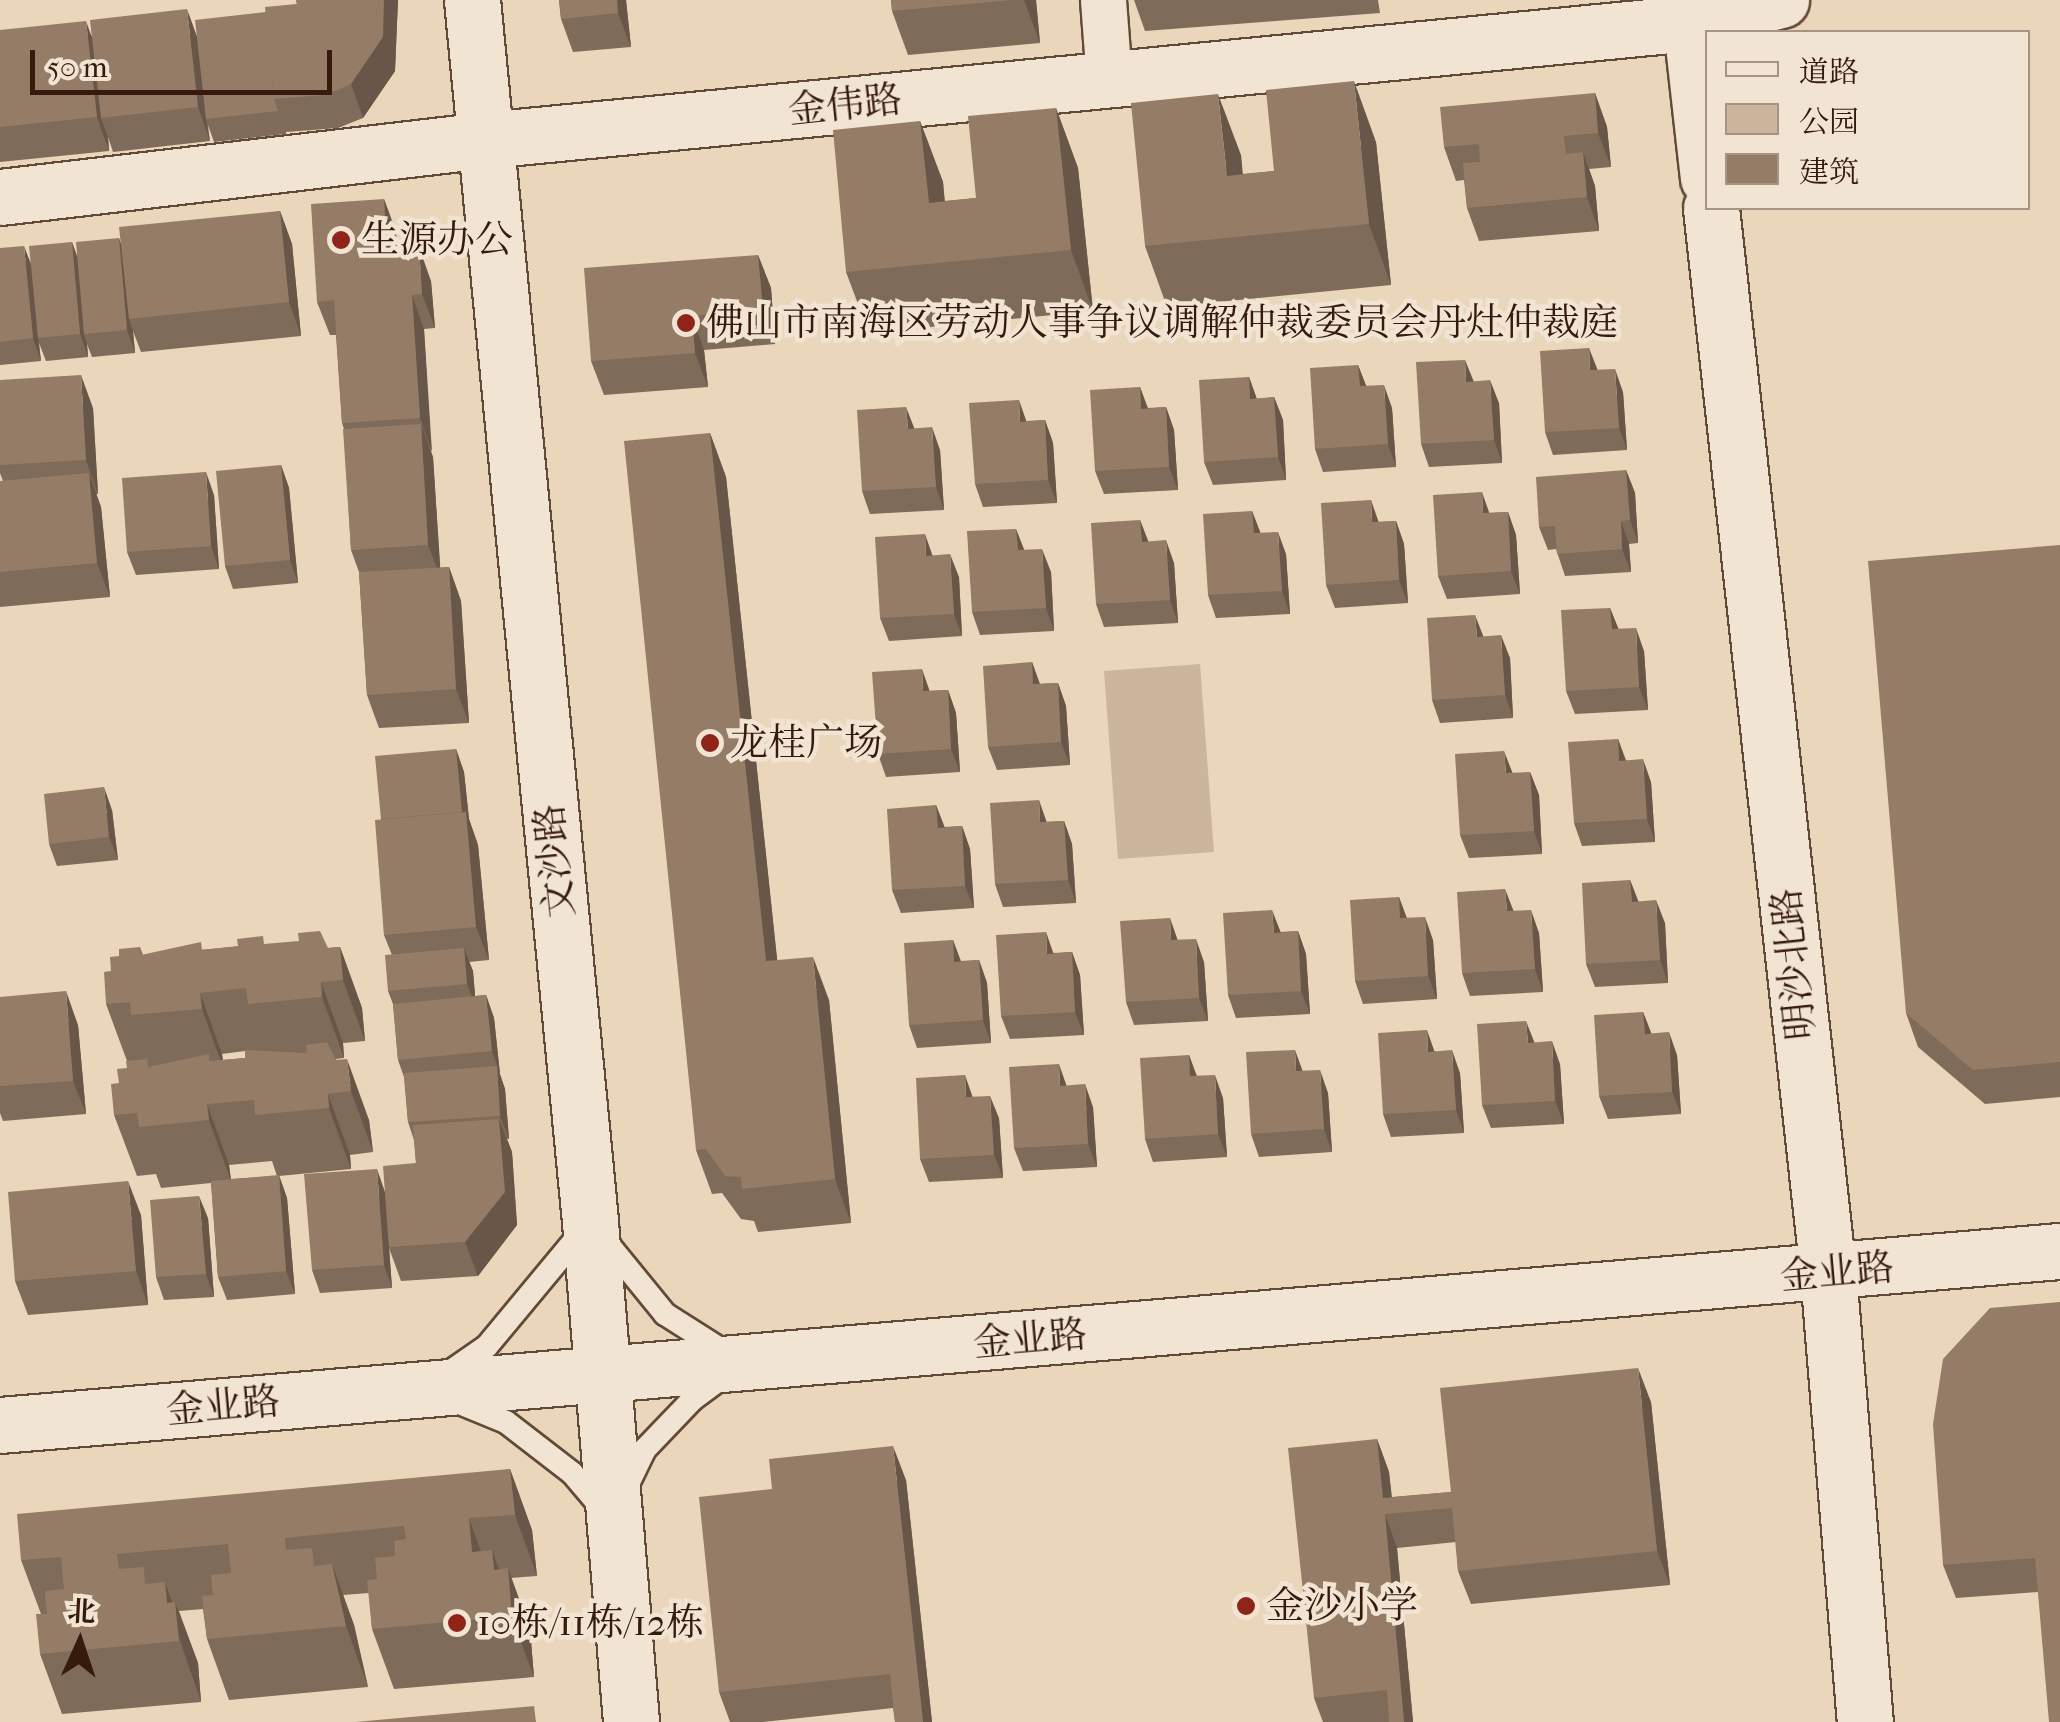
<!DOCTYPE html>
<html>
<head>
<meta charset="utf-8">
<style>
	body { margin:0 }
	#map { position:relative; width:2060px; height:1722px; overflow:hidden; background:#ead6ba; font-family:"IM FELL French Canon","Noto Serif SC",serif }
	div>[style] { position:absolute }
	.green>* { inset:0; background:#cbb69d }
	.roads { filter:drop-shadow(2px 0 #634938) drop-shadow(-2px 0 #634938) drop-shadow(0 2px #634938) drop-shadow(0 -2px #634938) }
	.service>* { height:22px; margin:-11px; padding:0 11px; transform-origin:11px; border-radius:11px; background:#f1e4d2 }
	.minor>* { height:45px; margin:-22.5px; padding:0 22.5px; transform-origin:22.5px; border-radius:22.5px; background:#f1e4d2 }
	.tertiary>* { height:55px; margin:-27.5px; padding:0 27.5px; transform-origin:27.5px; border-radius:27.5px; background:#f1e4d2 }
	.wall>* { inset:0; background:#7f6b59 }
	.shaded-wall>* { inset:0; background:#685748 }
	.building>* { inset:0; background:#947c67 }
	.dots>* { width:28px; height:28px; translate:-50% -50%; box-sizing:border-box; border:5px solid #f1e4d2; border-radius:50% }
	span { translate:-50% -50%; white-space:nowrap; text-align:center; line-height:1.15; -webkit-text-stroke:9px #f1e4d2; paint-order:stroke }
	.street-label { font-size:38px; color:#361a0d }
	.poi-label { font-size:38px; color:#361a0d }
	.left { translate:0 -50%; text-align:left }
	.legend { position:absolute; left:1705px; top:30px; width:325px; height:180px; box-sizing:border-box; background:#f1e4d2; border:2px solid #a69383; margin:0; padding:12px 18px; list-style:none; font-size:30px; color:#361a0d }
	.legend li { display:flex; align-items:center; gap:20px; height:50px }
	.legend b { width:50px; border:2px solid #a69383 }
	.north { position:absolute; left:30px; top:1592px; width:100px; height:100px; -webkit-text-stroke:8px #f1e4d2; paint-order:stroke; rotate:3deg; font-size:28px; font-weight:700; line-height:40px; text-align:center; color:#361a0d }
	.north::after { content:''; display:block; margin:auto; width:35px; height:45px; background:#361a0d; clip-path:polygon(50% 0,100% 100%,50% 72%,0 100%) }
	.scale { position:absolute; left:30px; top:50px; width:302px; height:45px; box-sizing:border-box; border:5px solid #361a0d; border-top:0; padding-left:12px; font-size:30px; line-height:35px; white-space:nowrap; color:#361a0d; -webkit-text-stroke:8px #f1e4d2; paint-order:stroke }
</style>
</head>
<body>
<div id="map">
	<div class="green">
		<i style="clip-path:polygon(1200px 664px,1214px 852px,1118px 859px,1104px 671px)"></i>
	</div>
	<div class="roads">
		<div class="service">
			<i style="left:590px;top:1222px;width:119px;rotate:50.8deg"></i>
			<i style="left:665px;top:1314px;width:91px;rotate:32.5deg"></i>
			<i style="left:742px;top:1363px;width:61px;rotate:143.7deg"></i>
			<i style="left:693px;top:1399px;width:69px;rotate:133.8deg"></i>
			<i style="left:645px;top:1449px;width:78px;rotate:115.9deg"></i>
			<i style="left:611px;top:1519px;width:60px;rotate:-130.3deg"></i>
			<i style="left:572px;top:1473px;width:83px;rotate:-142.3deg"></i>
			<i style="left:506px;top:1422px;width:87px;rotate:-157.8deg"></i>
			<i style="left:425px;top:1389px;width:75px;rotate:-34.7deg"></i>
			<i style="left:487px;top:1346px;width:161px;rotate:-50.3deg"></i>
		</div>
		<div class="minor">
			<i style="left:1103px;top:0;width:80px;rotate:85.7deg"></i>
		</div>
		<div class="tertiary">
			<i style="left:472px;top:0;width:1228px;rotate:84.48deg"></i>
			<i style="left:590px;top:1222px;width:502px;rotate:85.31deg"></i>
			<i style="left:1688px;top:0;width:179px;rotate:83.6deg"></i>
			<i style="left:0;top:197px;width:489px;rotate:-6.7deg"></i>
			<i style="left:486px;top:140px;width:1210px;rotate:-5.55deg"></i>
			<i style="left:1690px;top:23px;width:94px;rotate:-14.2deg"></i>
			<i style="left:1711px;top:208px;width:1071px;rotate:83.73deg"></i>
			<i style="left:1828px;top:1273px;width:451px;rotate:85.3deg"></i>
			<i style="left:0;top:1425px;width:2067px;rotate:-4.83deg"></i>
		</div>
	</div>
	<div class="wall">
		<i style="clip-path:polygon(296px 0,398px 0,395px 71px,363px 118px,338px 128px,286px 132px,286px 134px,214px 142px,208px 125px,210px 141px,113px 152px,108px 137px,109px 151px,0 162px,0 30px,92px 36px,197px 36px,266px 12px,297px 4px)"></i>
		<i style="clip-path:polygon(559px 0,626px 0,631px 47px,573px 52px,561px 19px)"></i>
		<i style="clip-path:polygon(891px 0,1036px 0,1040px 43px,908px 55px,892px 11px)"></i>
		<i style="clip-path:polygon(1134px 0,1378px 0,1380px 13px,1145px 31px)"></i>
		<i style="clip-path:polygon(1595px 93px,1607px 127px,1611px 167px,1589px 169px,1595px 186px,1599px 231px,1479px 241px,1467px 208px,1464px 180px,1456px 181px,1444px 147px)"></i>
		<i style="clip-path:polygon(1056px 108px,1078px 168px,1093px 311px,869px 333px,846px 272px,920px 121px,943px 182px,944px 201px,976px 198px)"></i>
		<i style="clip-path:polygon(1376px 142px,1391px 285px,1167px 307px,1145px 246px,1241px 155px,1242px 174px,1274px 171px)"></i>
		<i style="clip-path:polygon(384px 199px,396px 232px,397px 249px,431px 281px,435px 328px,424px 329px,431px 452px,433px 457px,440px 568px,449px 567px,461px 601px,469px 723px,379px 728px,367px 695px,359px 572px,351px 550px,344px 429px,342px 423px,336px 335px,330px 335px,317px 302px)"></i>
		<i style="clip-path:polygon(280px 211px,292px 244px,301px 336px,141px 352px,133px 331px,135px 353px,92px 357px,87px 344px,88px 357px,46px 361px,39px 343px,41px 361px,0 365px,0 248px,30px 263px,72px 242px,77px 256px,119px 238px,121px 244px)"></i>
		<i style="clip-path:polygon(758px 255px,771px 288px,775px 344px,704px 350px,708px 387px,604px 395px,591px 361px)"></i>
		<i style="clip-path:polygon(1358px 365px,1366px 386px,1392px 408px,1396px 467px,1323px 472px,1315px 449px)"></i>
		<i style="clip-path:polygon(1249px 377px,1257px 399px,1274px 397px,1283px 420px,1286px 480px,1213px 485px,1204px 462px)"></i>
		<i style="clip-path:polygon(0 380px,93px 408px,98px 494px,96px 494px,101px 507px,110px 597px,0 607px,0 481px,3px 481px,0 473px)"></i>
		<i style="clip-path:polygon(1473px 381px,1499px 403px,1502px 463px,1429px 467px,1421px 444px)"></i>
		<i style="clip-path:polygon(1140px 387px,1148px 408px,1166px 407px,1174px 430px,1178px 490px,1104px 494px,1095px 471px)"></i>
		<i style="clip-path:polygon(1623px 392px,1627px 450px,1553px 455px,1545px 432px)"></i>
		<i style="clip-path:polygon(1045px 420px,1053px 443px,1057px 503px,983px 507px,975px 484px,1027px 421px)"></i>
		<i style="clip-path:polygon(914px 428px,940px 450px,944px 510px,870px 514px,862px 491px)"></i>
		<i style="clip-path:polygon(710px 433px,726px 477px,777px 960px,829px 1000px,851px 1223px,758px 1232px,754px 1221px,741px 1219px,722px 1193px,712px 1194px,696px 1150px)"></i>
		<i style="clip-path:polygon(281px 465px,289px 488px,298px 583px,233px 589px,225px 566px)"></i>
		<i style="clip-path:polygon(1626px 470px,1635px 493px,1638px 543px,1629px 544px,1631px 572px,1565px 576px,1556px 549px,1548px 550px,1539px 527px)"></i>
		<i style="clip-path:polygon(214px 495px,219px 569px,136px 575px,127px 552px)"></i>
		<i style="clip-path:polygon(1252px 511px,1260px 533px,1286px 554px,1290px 614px,1216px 618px,1208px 595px)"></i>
		<i style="clip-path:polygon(1508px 512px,1516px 535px,1520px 594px,1447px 599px,1438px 576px,1490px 513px)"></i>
		<i style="clip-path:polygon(1140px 520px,1148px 542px,1174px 563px,1178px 623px,1104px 627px,1096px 604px)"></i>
		<i style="clip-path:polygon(1396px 521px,1404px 544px,1408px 603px,1335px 608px,1326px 585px,1379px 522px)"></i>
		<i style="clip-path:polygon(1016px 529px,1024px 550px,1051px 572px,1054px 631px,980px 635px,972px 612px)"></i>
		<i style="clip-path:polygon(2060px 545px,2060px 1097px,1985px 1104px,1918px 1047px,1906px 1013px)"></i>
		<i style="clip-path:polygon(932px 555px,959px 577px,962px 636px,889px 641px,880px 618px)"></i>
		<i style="clip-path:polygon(1610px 608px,1618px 629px,1644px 651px,1648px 710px,1575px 714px,1566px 691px)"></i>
		<i style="clip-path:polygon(1483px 637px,1510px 658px,1513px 718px,1440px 723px,1432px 700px)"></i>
		<i style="clip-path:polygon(1032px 662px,1040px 684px,1058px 683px,1066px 706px,1070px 765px,997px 770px,988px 747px)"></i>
		<i style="clip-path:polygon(948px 690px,956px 713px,960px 772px,886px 777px,878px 754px,930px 691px)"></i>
		<i style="clip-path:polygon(1618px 739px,1626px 760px,1651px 782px,1655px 842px,1582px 846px,1574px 823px)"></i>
		<i style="clip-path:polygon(456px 749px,464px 772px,469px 819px,478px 845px,489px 960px,469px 962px,473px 971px,475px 996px,486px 995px,494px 1018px,500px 1074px,505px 1089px,509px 1139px,507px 1139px,512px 1152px,517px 1225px,478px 1276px,401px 1281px,389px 1248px,392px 1288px,320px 1293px,312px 1270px,385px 1192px,416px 1163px,414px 1140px,408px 1122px,404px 1077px,398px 1060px,393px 1004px,388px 991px,392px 955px,384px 935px,381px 819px)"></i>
		<i style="clip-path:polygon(1530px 772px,1539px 795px,1542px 854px,1469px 858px,1460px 835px)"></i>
		<i style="clip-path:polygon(936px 805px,944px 827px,962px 826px,970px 849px,974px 908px,901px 913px,892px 890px)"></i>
		<i style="clip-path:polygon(112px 810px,118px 860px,57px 866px,49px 844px)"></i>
		<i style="clip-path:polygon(1064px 821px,1072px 844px,1076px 903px,1003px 907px,995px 884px,1047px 822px)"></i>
		<i style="clip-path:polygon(1630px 880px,1638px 901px,1665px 923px,1668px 983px,1595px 987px,1586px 964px)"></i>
		<i style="clip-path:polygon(1399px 897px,1407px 918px,1433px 940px,1437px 999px,1363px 1004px,1355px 981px)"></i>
		<i style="clip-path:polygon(1513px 911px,1539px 933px,1543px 992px,1470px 996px,1462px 973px)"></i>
		<i style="clip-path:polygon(1298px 931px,1306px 954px,1310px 1014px,1236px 1018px,1228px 995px,1280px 932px)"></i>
		<i style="clip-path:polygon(953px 940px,961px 961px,979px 960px,987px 983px,991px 1043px,917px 1048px,909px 1025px)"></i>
		<i style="clip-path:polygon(1178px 940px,1204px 962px,1208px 1021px,1134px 1025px,1126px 1002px)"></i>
		<i style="clip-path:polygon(evenodd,266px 944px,328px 948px,340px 947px,362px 1008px,365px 1041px,343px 1043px,344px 1058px,336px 1059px,369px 1120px,373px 1152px,350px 1155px,351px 1169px,279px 1176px,287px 1198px,295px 1294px,227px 1300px,218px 1277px,211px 1183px,161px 1188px,156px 1174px,137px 1176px,114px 1115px,119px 1083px,127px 1068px,127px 1061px,106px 1004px,111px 971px,119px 956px,140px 947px,143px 955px,266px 944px,245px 1051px,245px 1058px,223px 1060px,222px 1054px,245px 1051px,266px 944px,272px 1161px,277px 1176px,231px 1179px,229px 1165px,272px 1161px)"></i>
		<i style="clip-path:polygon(1072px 952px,1080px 975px,1084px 1035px,1010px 1039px,1001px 1016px,1053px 953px)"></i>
		<i style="clip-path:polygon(0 997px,78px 1025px,86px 1114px,3px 1121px,0 1113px)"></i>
		<i style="clip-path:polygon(1643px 1012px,1651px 1033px,1677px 1055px,1681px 1114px,1608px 1119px,1599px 1096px)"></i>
		<i style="clip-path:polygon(1534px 1043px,1560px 1064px,1564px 1124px,1491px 1128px,1482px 1105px)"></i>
		<i style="clip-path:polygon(1435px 1051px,1460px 1073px,1464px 1133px,1391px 1137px,1383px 1114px)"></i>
		<i style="clip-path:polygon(1189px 1055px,1197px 1076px,1223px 1098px,1227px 1157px,1153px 1162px,1145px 1139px)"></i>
		<i style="clip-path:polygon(1303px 1071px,1328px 1093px,1332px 1152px,1259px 1157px,1251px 1134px)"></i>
		<i style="clip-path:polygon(972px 1097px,999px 1118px,1003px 1178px,929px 1182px,920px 1159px)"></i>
		<i style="clip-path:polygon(1093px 1107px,1097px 1167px,1023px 1171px,1014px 1148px)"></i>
		<i style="clip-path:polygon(141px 1215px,148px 1305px,28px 1315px,15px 1281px)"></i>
		<i style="clip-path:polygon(208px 1218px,214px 1297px,164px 1300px,156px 1277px)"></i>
		<i style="clip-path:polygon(2060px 1302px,2038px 1592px,1956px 1598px,1943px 1565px)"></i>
		<i style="clip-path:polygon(1651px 1402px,1670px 1585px,1471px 1604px,1458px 1571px,1456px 1542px,1397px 1548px,1413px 1722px,1323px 1722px,1314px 1698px,1377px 1439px,1389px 1472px,1392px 1497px,1451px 1492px)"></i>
		<i style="clip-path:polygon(510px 1469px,532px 1530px,537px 1576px,511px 1578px,530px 1629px,534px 1677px,394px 1689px,372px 1629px,369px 1593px,343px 1595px,354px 1625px,368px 1687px,229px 1700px,207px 1639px,203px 1609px,179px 1611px,198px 1663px,201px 1702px,62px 1714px,40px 1654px,41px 1614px,21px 1560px)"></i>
		<i style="clip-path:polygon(906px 1480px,932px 1722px,895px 1722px,893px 1708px,763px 1722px,730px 1722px,719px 1692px,772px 1489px)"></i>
	</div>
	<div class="shaded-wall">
		<i style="clip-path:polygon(384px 0,398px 0,395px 71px,363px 118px,351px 84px)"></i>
		<i style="clip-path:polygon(617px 0,626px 0,631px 47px,618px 13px)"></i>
		<i style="clip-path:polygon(1024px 0,1036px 0,1040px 43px)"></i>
		<i style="clip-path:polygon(187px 9px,199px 42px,206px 119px,210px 141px,198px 107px)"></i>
		<i style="clip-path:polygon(86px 21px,98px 54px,101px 118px,108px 137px,109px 151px,97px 117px)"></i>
		<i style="clip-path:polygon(1354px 81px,1376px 142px,1391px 285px,1369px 224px)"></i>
		<i style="clip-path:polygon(1595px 93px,1607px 127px,1611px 167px,1598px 133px)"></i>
		<i style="clip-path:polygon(1218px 94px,1241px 155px,1249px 237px,1227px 176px)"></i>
		<i style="clip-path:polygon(1056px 108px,1078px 168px,1093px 311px,1071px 250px)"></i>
		<i style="clip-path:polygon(920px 121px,943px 182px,951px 264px,929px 203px)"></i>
		<i style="clip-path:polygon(1583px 152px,1595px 186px,1599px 231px,1587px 197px)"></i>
		<i style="clip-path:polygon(384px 199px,396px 232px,400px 283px,387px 249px)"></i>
		<i style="clip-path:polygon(280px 211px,292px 244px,301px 336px,289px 302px)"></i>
		<i style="clip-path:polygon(119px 238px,127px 261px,129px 319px,133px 331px,135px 353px,127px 330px)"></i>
		<i style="clip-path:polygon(72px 242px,80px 265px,84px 334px,87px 344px,88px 357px,80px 334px)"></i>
		<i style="clip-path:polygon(24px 246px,33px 269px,38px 338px,41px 361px,33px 338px)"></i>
		<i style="clip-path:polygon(419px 247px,431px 281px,435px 328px,422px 294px)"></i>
		<i style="clip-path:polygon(758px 255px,771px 288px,775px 344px,763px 310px)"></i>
		<i style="clip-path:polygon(412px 295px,424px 329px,432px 452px,420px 418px)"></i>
		<i style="clip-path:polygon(692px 316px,704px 350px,708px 387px,695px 353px)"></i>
		<i style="clip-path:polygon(1589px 348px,1598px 371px,1590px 370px)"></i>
		<i style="clip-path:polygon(1465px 360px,1474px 382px,1466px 382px)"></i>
		<i style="clip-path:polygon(1358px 365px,1367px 388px,1360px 386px)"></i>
		<i style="clip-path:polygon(1615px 369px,1623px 392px,1627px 450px,1619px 428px)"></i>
		<i style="clip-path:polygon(81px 375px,93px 408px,98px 494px,86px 460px)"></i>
		<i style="clip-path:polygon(1249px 377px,1257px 400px,1250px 399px)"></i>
		<i style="clip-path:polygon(1490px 380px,1499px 403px,1502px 463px,1494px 440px)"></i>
		<i style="clip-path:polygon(1384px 385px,1392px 408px,1396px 467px,1388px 444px)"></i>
		<i style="clip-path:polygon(1140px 387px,1148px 410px,1141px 409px)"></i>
		<i style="clip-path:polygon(1274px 397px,1283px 420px,1286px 480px,1278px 457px)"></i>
		<i style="clip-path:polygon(1019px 400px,1027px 423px,1020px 422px)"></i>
		<i style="clip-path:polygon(906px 407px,915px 430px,908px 429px)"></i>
		<i style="clip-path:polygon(1166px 407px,1174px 430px,1178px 490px,1169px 467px)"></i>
		<i style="clip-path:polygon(1045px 420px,1053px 443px,1057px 503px,1048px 480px)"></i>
		<i style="clip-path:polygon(421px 424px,433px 457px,441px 579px,428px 545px)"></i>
		<i style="clip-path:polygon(932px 427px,940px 450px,944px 510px,936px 487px)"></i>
		<i style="clip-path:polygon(710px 433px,726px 477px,782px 1005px,766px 961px)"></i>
		<i style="clip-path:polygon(281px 465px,289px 488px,298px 583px,290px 560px)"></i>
		<i style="clip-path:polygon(1626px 470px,1635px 493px,1638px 543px,1630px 520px)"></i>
		<i style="clip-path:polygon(206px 472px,214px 495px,219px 569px,211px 546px)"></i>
		<i style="clip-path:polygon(89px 473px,101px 507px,110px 597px,97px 563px)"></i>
		<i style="clip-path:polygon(1482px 492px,1490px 515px,1483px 513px)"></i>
		<i style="clip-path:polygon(1371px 500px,1379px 523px,1372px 522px)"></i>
		<i style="clip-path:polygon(1252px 511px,1261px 534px,1254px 533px)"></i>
		<i style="clip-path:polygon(1508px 512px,1516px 535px,1520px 594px,1511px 571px)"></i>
		<i style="clip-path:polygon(1140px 520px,1149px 543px,1142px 542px)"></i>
		<i style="clip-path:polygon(1396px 521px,1404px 544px,1408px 603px,1399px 580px)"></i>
		<i style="clip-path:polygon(1621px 521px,1629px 544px,1631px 572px,1622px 549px)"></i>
		<i style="clip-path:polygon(1016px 529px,1025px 552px,1018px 550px)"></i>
		<i style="clip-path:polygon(1278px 532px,1286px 554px,1290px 614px,1282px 591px)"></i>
		<i style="clip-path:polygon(925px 534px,933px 557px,926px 556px)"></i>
		<i style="clip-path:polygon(1166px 540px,1174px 563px,1178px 623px,1170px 600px)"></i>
		<i style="clip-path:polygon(1042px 549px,1051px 572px,1054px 631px,1046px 608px)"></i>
		<i style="clip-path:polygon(950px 554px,959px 577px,962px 636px,954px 614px)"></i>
		<i style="clip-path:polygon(449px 567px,461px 601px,469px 723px,456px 689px)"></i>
		<i style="clip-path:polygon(1610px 608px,1619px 630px,1612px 629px)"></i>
		<i style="clip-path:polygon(1475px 615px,1484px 638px,1477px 637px)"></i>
		<i style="clip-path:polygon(1636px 628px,1644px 651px,1648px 710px,1639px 687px)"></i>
		<i style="clip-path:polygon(1501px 635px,1510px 658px,1513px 718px,1505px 695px)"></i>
		<i style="clip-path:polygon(1032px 662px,1040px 685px,1033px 684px)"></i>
		<i style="clip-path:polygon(922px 669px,930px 692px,923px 691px)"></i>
		<i style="clip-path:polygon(1058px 683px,1066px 706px,1070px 765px,1061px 742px)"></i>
		<i style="clip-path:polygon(948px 690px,956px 713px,960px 772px,951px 749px)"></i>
		<i style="clip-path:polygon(1618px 739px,1626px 762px,1619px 761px)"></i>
		<i style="clip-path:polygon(456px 749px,464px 772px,469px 819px,478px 845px,489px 960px,476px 927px,462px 816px)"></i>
		<i style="clip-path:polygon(1504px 751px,1513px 774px,1506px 773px)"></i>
		<i style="clip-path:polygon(1643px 759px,1651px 782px,1655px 842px,1647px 819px)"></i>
		<i style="clip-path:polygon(1530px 772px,1539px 795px,1542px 854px,1534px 831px)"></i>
		<i style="clip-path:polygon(104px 787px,112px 810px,118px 860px,109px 837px)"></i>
		<i style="clip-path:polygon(1039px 800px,1047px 823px,1040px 822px)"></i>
		<i style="clip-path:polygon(936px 805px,945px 828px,938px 828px)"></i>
		<i style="clip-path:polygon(1064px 821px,1072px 844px,1076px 903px,1068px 880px)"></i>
		<i style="clip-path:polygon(962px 826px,970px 849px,974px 908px,965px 886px)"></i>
		<i style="clip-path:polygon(1630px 880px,1639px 903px,1632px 902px)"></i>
		<i style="clip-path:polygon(1505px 889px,1514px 912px,1507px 911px)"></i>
		<i style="clip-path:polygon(1399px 897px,1407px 920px,1400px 918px)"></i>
		<i style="clip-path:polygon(1656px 900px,1665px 923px,1668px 983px,1660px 960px)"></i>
		<i style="clip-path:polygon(1272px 910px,1281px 933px,1274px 933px)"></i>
		<i style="clip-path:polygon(1531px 910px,1539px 933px,1543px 992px,1535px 969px)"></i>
		<i style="clip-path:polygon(1425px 917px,1433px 940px,1437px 999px,1428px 976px)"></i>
		<i style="clip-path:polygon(1170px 918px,1178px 941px,1171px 940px)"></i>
		<i style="clip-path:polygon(1298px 931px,1306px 954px,1310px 1014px,1301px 991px)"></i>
		<i style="clip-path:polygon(1046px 932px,1054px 955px,1047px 954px)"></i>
		<i style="clip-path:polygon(1196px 939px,1204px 962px,1208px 1021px,1199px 998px)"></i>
		<i style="clip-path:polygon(953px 940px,961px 963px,954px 962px)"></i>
		<i style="clip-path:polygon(340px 947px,362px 1008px,365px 1041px,343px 980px)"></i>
		<i style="clip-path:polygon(464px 948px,473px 971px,476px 1007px,467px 984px)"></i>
		<i style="clip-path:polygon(1072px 952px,1080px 975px,1084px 1035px,1075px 1012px)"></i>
		<i style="clip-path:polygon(813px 957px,829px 1000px,851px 1223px,835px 1179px)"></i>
		<i style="clip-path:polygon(979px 960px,987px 983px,991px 1043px,983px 1020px)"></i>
		<i style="clip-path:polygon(321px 982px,343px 1043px,344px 1058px,322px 997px)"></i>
		<i style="clip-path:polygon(66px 991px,78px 1025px,86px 1114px,73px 1081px)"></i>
		<i style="clip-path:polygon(200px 993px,222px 1054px,224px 1070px,202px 1009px)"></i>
		<i style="clip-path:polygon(486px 995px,494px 1018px,500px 1074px,492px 1051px)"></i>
		<i style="clip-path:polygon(1643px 1012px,1652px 1035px,1645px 1034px)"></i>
		<i style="clip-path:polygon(1526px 1021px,1535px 1044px,1528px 1043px)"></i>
		<i style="clip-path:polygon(1427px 1030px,1435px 1053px,1428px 1052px)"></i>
		<i style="clip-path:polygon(1669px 1032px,1677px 1055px,1681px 1114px,1672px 1092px)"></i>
		<i style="clip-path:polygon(1552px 1041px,1560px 1064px,1564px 1124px,1555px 1101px)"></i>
		<i style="clip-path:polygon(1295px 1050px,1303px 1072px,1296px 1071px)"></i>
		<i style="clip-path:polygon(1452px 1050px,1460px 1073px,1464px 1133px,1456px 1110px)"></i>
		<i style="clip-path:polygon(1189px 1055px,1197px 1078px,1190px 1076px)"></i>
		<i style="clip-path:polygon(347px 1059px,369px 1120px,373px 1152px,351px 1091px)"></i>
		<i style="clip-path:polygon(1059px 1064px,1067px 1087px,1060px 1086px)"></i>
		<i style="clip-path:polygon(497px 1066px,505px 1089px,509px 1139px,500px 1116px)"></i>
		<i style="clip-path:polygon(1320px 1070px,1328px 1093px,1332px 1152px,1324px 1129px)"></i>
		<i style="clip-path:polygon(965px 1075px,973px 1098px,966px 1097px)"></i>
		<i style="clip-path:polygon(1215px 1075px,1223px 1098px,1227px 1157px,1218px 1134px)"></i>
		<i style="clip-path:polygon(1085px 1084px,1093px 1107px,1097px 1167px,1088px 1144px)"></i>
		<i style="clip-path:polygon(328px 1094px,350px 1155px,351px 1169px,329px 1108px)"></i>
		<i style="clip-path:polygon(990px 1096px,999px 1118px,1003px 1178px,994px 1155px)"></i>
		<i style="clip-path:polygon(207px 1104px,229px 1165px,231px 1181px,209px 1120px)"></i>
		<i style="clip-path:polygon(499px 1119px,512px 1152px,517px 1225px,478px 1276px,465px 1242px)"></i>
		<i style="clip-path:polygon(377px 1169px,385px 1192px,392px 1288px,384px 1265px)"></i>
		<i style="clip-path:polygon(279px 1175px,287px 1198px,295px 1294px,286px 1271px)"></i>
		<i style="clip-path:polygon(128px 1181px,141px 1215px,148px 1305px,136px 1271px)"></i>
		<i style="clip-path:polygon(199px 1196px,208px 1218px,214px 1297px,206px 1274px)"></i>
		<i style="clip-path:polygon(1638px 1368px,1651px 1402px,1670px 1585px,1657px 1551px)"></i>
		<i style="clip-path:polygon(1377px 1439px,1389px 1472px,1393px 1514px,1383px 1498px)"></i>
		<i style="clip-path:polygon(893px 1446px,906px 1480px,932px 1722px,923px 1722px)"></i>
		<i style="clip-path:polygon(510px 1469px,532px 1530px,537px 1576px,515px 1515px)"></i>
		<i style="clip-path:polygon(1385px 1514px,1397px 1548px,1413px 1722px,1404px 1722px)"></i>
		<i style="clip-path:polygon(469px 1518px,491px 1579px,472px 1552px)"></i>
		<i style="clip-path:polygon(492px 1550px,510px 1600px,508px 1568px,530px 1629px,534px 1677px,494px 1570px)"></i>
		<i style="clip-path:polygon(332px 1564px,354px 1625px,368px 1687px,346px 1626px)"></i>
		<i style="clip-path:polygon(165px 1582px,176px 1613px,175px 1602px,198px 1663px,201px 1702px,167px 1603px)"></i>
	</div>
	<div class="building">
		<i style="clip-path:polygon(296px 0,384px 0,383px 37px,351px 84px,326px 95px,274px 99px,265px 7px,297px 4px)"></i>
		<i style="clip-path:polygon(559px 0,617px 0,618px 13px,561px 19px)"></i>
		<i style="clip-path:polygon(891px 0,1012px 0,892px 11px)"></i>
		<i style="clip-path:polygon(187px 9px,198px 107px,101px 118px,90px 20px)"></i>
		<i style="clip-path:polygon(266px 12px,274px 99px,278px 111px,206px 119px,195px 20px)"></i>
		<i style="clip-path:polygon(86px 21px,97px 117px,0 127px,0 30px)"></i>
		<i style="clip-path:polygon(1354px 81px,1369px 224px,1145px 246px,1131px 103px,1218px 94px,1227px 176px,1274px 171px,1266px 90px)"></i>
		<i style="clip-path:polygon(1595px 93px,1598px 133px,1564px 136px,1566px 154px,1583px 152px,1587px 197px,1467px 208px,1463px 163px,1480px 162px,1479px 144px,1444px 147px,1440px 107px)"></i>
		<i style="clip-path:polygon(1056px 108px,1071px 250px,846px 272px,833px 130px,920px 121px,929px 203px,976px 198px,968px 116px)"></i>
		<i style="clip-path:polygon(384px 199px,387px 249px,419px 247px,422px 294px,412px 295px,420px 418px,342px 423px,334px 300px,317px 302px,311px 204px)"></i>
		<i style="clip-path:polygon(280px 211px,289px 302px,129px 319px,119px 227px)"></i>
		<i style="clip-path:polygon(119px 238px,127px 330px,84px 334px,76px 242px)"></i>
		<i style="clip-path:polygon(72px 242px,80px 334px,38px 338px,29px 246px)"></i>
		<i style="clip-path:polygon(24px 246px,33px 338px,0 342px,0 248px)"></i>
		<i style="clip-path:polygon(758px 255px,763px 310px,692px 316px,695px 353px,591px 361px,584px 268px)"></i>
		<i style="clip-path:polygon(1589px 348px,1590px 370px,1615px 369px,1619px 428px,1545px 432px,1540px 351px)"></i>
		<i style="clip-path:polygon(1465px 360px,1466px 382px,1490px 380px,1494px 440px,1421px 444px,1416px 362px)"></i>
		<i style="clip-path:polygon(1358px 365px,1360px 386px,1384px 385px,1388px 444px,1315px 449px,1310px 368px)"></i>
		<i style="clip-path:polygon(81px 375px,86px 460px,0 465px,0 380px)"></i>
		<i style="clip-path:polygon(1249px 377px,1250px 399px,1274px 397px,1278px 457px,1204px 462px,1199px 380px)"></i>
		<i style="clip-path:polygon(1140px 387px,1141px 409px,1166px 407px,1169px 467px,1095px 471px,1090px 390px)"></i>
		<i style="clip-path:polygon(1019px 400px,1020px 422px,1045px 420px,1048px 480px,975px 484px,969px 403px)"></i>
		<i style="clip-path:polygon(906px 407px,908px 429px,932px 427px,936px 487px,862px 491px,857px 410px)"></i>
		<i style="clip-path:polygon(421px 424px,428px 545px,351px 550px,343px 429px)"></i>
		<i style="clip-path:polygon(710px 433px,766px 961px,813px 957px,835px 1179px,742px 1189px,741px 1177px,725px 1176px,706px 1149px,696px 1150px,624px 441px)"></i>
		<i style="clip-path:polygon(281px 465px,290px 560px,225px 566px,216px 471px)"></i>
		<i style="clip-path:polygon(1626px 470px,1630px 520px,1621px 521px,1622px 549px,1557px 554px,1555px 526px,1539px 527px,1536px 477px)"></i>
		<i style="clip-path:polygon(206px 472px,211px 546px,127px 552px,122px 478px)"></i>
		<i style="clip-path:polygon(89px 473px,97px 563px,0 572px,0 481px)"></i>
		<i style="clip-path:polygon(1482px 492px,1483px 513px,1508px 512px,1511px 571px,1438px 576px,1433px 495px)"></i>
		<i style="clip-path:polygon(1371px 500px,1372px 522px,1396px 521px,1399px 580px,1326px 585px,1321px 503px)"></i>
		<i style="clip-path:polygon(1252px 511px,1254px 533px,1278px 532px,1282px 591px,1208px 595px,1203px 514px)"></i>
		<i style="clip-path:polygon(1140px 520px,1142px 542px,1166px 540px,1170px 600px,1096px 604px,1091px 523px)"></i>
		<i style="clip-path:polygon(1016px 529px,1018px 550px,1042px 549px,1046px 608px,972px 612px,967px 531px)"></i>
		<i style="clip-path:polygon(925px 534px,926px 556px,950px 554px,954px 614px,880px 618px,875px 537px)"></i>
		<i style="clip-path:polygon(2060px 545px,2060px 1062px,1973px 1070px,1906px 1013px,1868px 561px)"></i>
		<i style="clip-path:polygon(449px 567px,456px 689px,367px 695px,359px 572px)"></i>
		<i style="clip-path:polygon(1610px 608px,1612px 629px,1636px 628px,1639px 687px,1566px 691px,1561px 610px)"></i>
		<i style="clip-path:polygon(1475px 615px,1477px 637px,1501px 635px,1505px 695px,1432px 700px,1427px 618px)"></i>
		<i style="clip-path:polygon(1032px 662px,1033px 684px,1058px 683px,1061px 742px,988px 747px,983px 666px)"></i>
		<i style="clip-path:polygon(922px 669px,923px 691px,948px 690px,951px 749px,878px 754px,872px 672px)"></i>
		<i style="clip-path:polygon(1618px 739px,1619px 761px,1643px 759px,1647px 819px,1574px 823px,1568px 742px)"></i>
		<i style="clip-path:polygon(456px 749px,462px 812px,381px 819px,375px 756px)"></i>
		<i style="clip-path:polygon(1504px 751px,1506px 773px,1530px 772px,1534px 831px,1460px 835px,1455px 754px)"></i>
		<i style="clip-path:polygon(104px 787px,109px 837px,49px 844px,44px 794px)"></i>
		<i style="clip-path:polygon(1039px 800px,1040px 822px,1064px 821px,1068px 880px,995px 884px,990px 803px)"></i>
		<i style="clip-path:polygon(936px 805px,938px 828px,962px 826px,965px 886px,892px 890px,887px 809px)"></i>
		<i style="clip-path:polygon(466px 812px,476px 927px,384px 935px,375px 820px)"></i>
		<i style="clip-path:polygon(1630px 880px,1632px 902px,1656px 900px,1660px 960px,1586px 964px,1582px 883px)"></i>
		<i style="clip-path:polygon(1505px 889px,1507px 911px,1531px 910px,1535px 969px,1462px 973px,1457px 892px)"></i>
		<i style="clip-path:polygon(1399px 897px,1400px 918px,1425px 917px,1428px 976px,1355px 981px,1350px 900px)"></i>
		<i style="clip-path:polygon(1272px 910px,1274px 933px,1298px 931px,1301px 991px,1228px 995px,1223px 913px)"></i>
		<i style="clip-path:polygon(1170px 918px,1171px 940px,1196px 939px,1199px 998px,1126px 1002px,1120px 921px)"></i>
		<i style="clip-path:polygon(320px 931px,328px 948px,340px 947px,343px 980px,321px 982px,322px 997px,248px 1004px,246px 988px,200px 993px,202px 1009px,131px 1015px,130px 1002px,106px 1004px,104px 972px,111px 971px,110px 957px,119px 956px,119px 949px,140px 947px,141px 955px,201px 942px,202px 950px,238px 946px,237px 939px,263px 936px,264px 944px,299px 941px,298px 933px)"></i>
		<i style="clip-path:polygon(1046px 932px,1047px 954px,1072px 952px,1075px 1012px,1001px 1016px,996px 935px)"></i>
		<i style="clip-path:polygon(953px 940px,954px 962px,979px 960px,983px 1020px,909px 1025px,904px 943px)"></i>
		<i style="clip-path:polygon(464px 948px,467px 984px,388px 991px,385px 955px)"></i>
		<i style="clip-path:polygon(66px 991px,73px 1081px,0 1086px,0 997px)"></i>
		<i style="clip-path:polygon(486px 995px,492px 1051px,398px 1060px,393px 1004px)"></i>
		<i style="clip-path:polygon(1643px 1012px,1645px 1034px,1669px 1032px,1672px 1092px,1599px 1096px,1594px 1015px)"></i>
		<i style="clip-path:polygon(1526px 1021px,1528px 1043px,1552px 1041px,1555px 1101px,1482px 1105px,1477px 1024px)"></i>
		<i style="clip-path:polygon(1427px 1030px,1428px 1052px,1452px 1050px,1456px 1110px,1383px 1114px,1378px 1033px)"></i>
		<i style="clip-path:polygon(327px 1042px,336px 1060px,347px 1059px,351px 1091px,328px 1094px,329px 1108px,255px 1115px,254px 1100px,207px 1104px,209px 1120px,139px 1127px,137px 1113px,114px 1115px,111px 1084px,119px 1083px,117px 1069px,127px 1068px,126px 1061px,147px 1059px,148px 1067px,209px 1054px,209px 1061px,245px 1058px,245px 1050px,307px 1053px,306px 1045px)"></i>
		<i style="clip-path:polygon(1295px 1050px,1296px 1071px,1320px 1070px,1324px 1129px,1251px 1134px,1246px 1052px)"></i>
		<i style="clip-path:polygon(1189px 1055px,1190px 1076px,1215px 1075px,1218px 1134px,1145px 1139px,1140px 1058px)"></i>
		<i style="clip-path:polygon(1059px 1064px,1060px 1086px,1085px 1084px,1088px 1144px,1014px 1148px,1009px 1067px)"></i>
		<i style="clip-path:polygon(497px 1066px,500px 1116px,408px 1122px,404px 1073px)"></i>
		<i style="clip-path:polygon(965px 1075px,966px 1097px,990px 1096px,994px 1155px,920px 1159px,916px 1078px)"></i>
		<i style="clip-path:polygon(499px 1119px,505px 1192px,465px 1242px,389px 1247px,383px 1166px,416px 1163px,413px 1125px)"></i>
		<i style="clip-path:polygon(377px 1169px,384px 1265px,312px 1270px,304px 1174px)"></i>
		<i style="clip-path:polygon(279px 1175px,286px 1271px,218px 1277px,211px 1181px)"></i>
		<i style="clip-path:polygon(128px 1181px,136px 1271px,15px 1281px,8px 1192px)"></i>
		<i style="clip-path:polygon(199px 1196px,206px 1274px,156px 1277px,150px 1200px)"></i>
		<i style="clip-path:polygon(2060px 1302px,2060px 1722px,2049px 1722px,2035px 1558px,1943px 1565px,1933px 1424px,1943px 1359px,1990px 1308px)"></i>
		<i style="clip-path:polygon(1638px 1368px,1657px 1551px,1458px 1571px,1452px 1508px,1385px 1514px,1404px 1722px,1389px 1722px,1387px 1690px,1314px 1698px,1288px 1448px,1377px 1439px,1383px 1498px,1451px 1492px,1440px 1388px)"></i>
		<i style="clip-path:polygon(893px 1446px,923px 1722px,895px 1722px,890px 1674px,719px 1692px,699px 1497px,772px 1489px,769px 1459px)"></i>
		<i style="clip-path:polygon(510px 1469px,515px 1515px,469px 1518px,472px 1552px,492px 1550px,494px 1570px,508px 1568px,512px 1616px,372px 1629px,367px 1580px,377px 1579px,375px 1558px,395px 1556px,394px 1541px,406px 1539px,404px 1526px,285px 1538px,286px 1550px,312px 1548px,314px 1566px,332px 1564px,346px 1626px,207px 1639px,202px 1596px,213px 1595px,211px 1575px,231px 1573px,228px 1544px,117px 1554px,119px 1569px,144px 1567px,145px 1584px,165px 1582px,167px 1603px,175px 1602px,179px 1641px,40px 1654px,36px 1614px,47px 1614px,45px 1591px,64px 1589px,61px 1557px,21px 1560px,17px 1514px)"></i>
		<i style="clip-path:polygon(534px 1706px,536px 1722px,355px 1722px)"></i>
	</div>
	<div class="dots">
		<i style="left:341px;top:240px;background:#8f2418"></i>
		<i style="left:686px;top:323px;background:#8f2418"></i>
		<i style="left:710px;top:743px;background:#8f2418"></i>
		<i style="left:1246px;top:1606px;background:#8f2418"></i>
		<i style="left:457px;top:1623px;background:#8f2418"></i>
	</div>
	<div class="street-label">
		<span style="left:845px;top:105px;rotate:-6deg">金伟路</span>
		<span style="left:555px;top:861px;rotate:-96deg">文沙路</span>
		<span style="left:1794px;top:964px;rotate:-96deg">明沙北路</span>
		<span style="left:1837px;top:1272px;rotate:-5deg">金业路</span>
		<span style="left:1030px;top:1339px;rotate:-5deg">金业路</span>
		<span style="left:223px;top:1406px;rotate:-5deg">金业路</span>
	</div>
	<div class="poi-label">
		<span class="left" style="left:361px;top:240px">生源办公</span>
		<span class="left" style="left:706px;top:323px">佛山市南海区劳动人事争议调解仲裁委员会丹灶仲裁庭</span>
		<span class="left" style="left:730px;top:743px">龙桂广场</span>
		<span class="left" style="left:1266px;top:1606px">金沙小学</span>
		<span class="left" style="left:477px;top:1623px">10栋/11栋/12栋</span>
	</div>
	<ul class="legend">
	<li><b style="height:12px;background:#f1e4d2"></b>道路</li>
	<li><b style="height:28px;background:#cbb69d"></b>公园</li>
	<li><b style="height:28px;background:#947c67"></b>建筑</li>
	</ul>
	<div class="north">北</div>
	<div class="scale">50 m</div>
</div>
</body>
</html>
